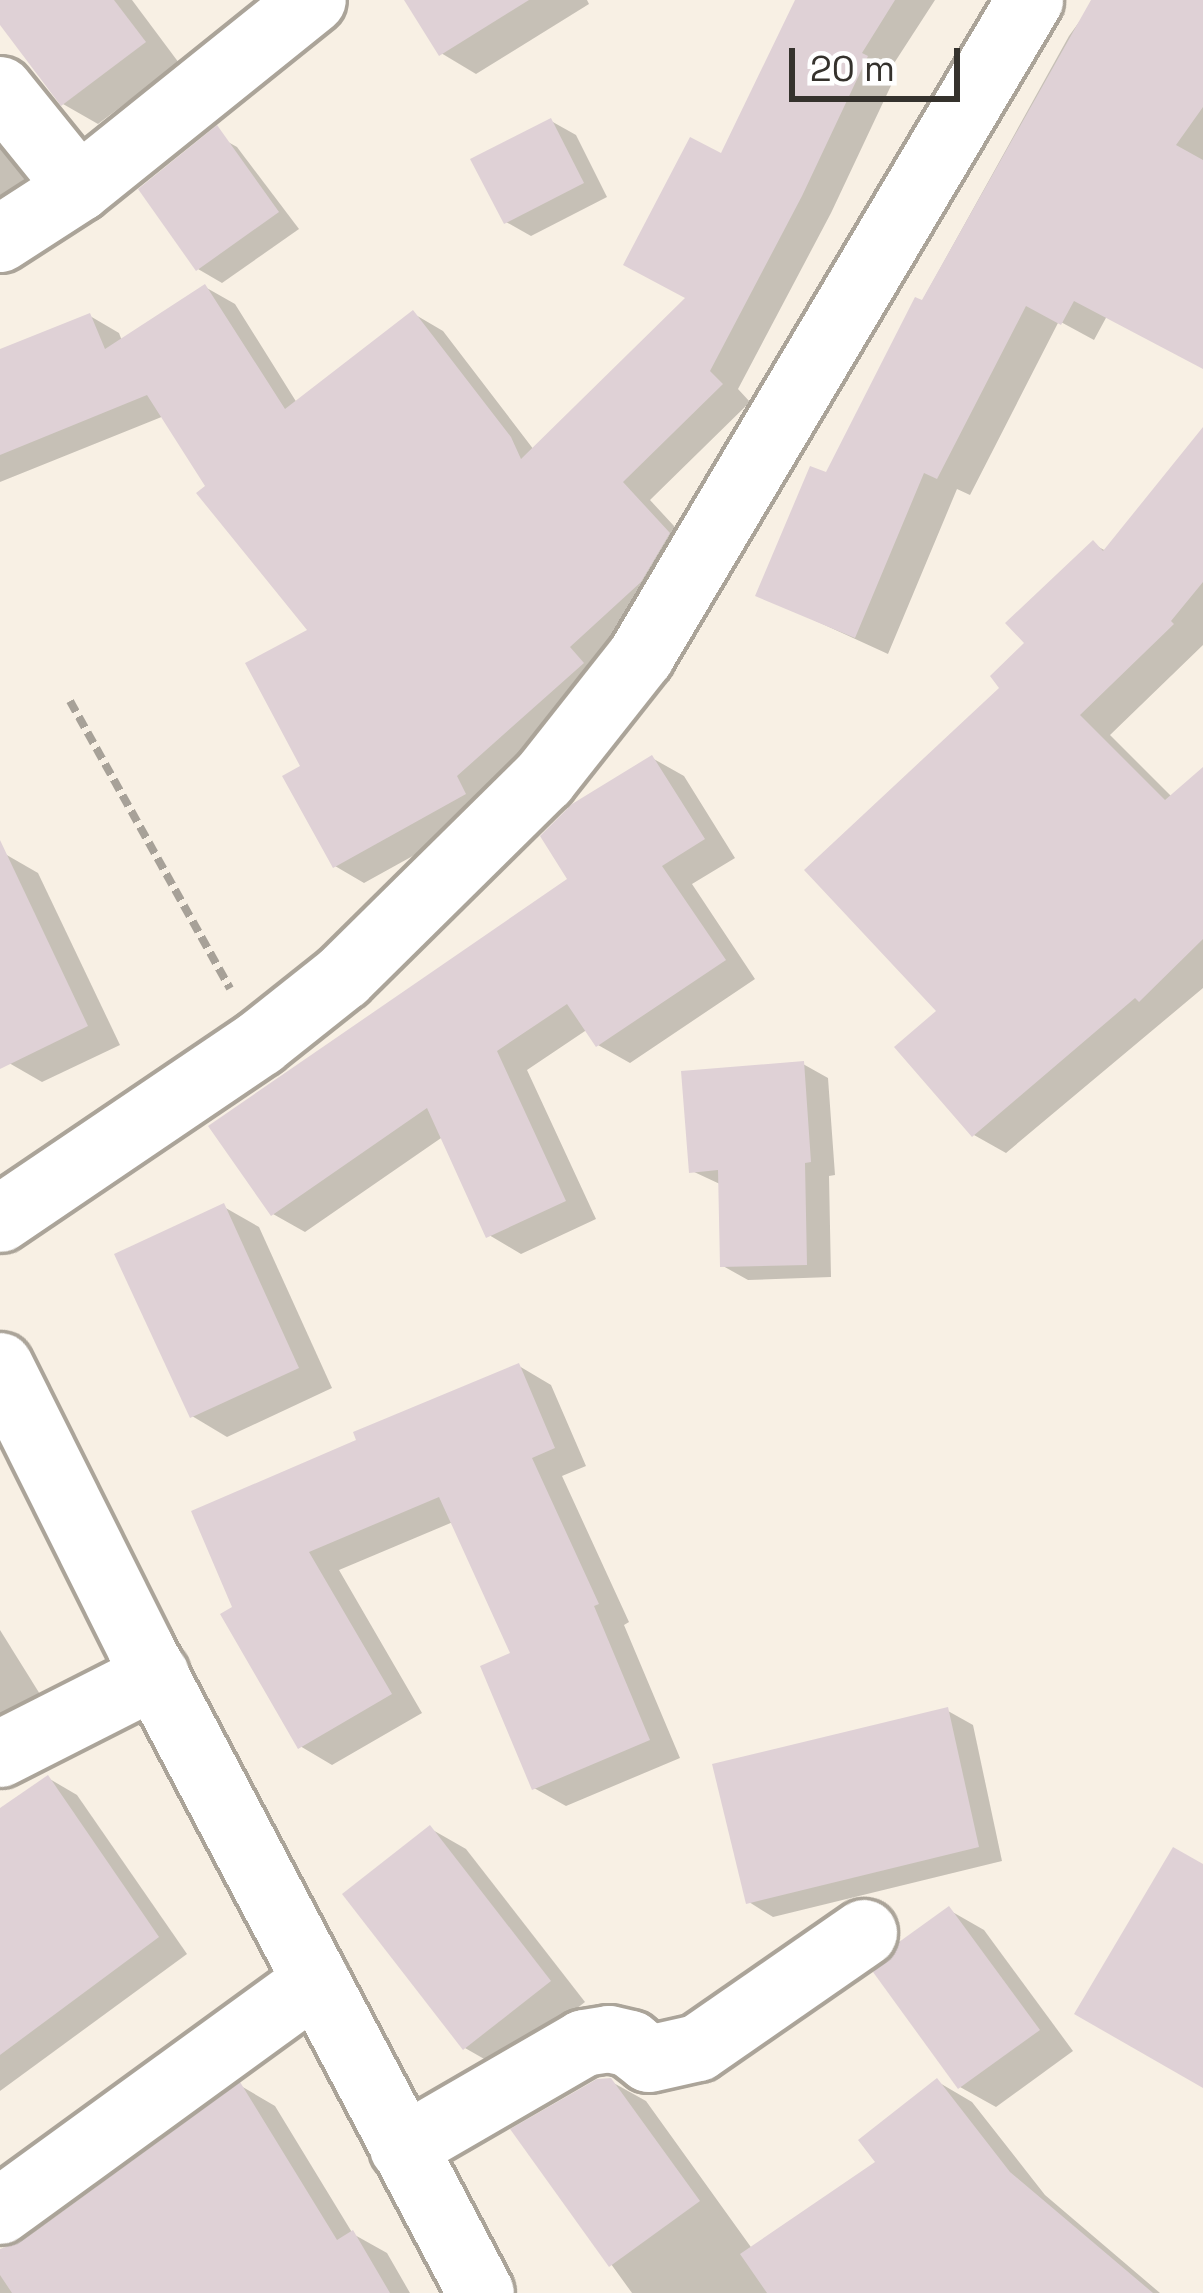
<!DOCTYPE html>
<html>
<head>
<meta charset="utf-8">
<style>
	body { margin:0 }
	#map { position:relative; width:1203px; height:2293px; overflow:hidden; background:#f8f0e4; font-family:"Space Grotesk",sans-serif }
	div>[style] { position:absolute }
	.shadow>* { inset:0; background:#0003 }
	.building>* { inset:0; background:#dfd1d6 }
	.path>* { height:8px; margin-top:-4px; transform-origin:0; background:repeating-linear-gradient(90deg,#a7a198 0 12px,transparent 0 18px) }
	.roads { filter:drop-shadow(3px 0 #aba499) drop-shadow(-3px 0 #aba499) drop-shadow(0 3px #aba499) drop-shadow(0 -3px #aba499) }
	.minor>* { height:66px; margin:-33px; padding:0 33px; transform-origin:33px; border-radius:33px; background:#fff }
	span { translate:-50% -50%; white-space:nowrap; text-align:center; line-height:1.15; -webkit-text-stroke:9px #fff; paint-order:stroke }
	.scale { position:absolute; left:789px; top:48px; width:171px; height:54px; box-sizing:border-box; border:6px solid #35322d; border-top:0; padding-left:15px; font-size:36px; line-height:42px; white-space:nowrap; color:#35322d; -webkit-text-stroke:9px #fff; paint-order:stroke }
</style>
</head>
<body>
<div id="map">
	<div class="shadow">
		<i style="clip-path:polygon(0 0,132px 0,179px 63px,98px 124px,63px 104px,0 20px)"></i>
		<i style="clip-path:polygon(408px 0,587px 0,589px 4px,476px 74px,441px 53px)"></i>
		<i style="clip-path:polygon(799px 0,935px 0,889px 71px,896px 75px,831px 213px,738px 389px,750px 402px,650px 500px,698px 552px,494px 811px,364px 883px,335px 866px,304px 767px,311px 631px,164px 416px,0 482px,0 352px,90px 316px,119px 333px,122px 341px,205px 287px,235px 304px,297px 403px,414px 314px,443px 331px,534px 450px,689px 298px,722px 157px)"></i>
		<i style="clip-path:polygon(1095px 0,1203px 0,1203px 367px,1107px 316px,1094px 340px,1059px 321px,970px 495px,957px 489px,888px 654px,759px 595px,1069px 36px)"></i>
		<i style="clip-path:polygon(551px 121px,576px 135px,607px 197px,531px 236px,506px 222px)"></i>
		<i style="clip-path:polygon(212px 133px,237px 147px,299px 229px,222px 283px,198px 269px)"></i>
		<i style="clip-path:polygon(0 144px,25px 179px,0 197px)"></i>
		<i style="clip-path:polygon(1203px 432px,1203px 645px,1110px 735px,1173px 798px,1203px 772px,1203px 988px,1006px 1153px,974px 1135px,940px 1012px,1003px 689px,1093px 544px,1106px 551px)"></i>
		<i style="clip-path:polygon(652px 758px,684px 776px,735px 858px,692px 884px,755px 979px,630px 1063px,598px 1045px,588px 1029px,527px 1070px,596px 1219px,521px 1254px,489px 1235px,444px 1136px,305px 1232px,273px 1214px,571px 880px)"></i>
		<i style="clip-path:polygon(5px 854px,38px 873px,120px 1045px,42px 1082px,9px 1063px,0 1044px,0 856px)"></i>
		<i style="clip-path:polygon(803px 1064px,828px 1078px,835px 1175px,829px 1176px,831px 1277px,748px 1280px,723px 1266px,722px 1185px,692px 1171px)"></i>
		<i style="clip-path:polygon(224px 1207px,259px 1227px,332px 1388px,227px 1437px,192px 1416px)"></i>
		<i style="clip-path:polygon(519px 1366px,551px 1385px,586px 1466px,562px 1476px,629px 1622px,624px 1625px,680px 1758px,566px 1806px,534px 1788px,514px 1655px,453px 1522px,339px 1570px,422px 1713px,332px 1765px,300px 1746px,235px 1608px,360px 1441px)"></i>
		<i style="clip-path:polygon(0 1630px,43px 1699px,0 1724px)"></i>
		<i style="clip-path:polygon(948px 1711px,973px 1725px,1002px 1861px,773px 1917px,749px 1902px)"></i>
		<i style="clip-path:polygon(48px 1778px,77px 1795px,187px 1954px,0 2091px,0 1812px)"></i>
		<i style="clip-path:polygon(431px 1829px,466px 1849px,585px 2002px,500px 2068px,465px 2048px)"></i>
		<i style="clip-path:polygon(949px 1910px,984px 1930px,1073px 2051px,996px 2107px,960px 2087px)"></i>
		<i style="clip-path:polygon(610px 2081px,646px 2101px,753px 2250px,879px 2163px,938px 2082px,972px 2102px,1045px 2195px,1160px 2293px,632px 2293px,514px 2130px)"></i>
		<i style="clip-path:polygon(241px 2086px,275px 2106px,353px 2234px,387px 2253px,410px 2293px,0 2293px,0 2256px)"></i>
	</div>
	<div class="building">
		<i style="clip-path:polygon(0 0,114px 0,146px 42px,61px 106px,0 25px)"></i>
		<i style="clip-path:polygon(404px 0,529px 0,439px 56px)"></i>
		<i style="clip-path:polygon(795px 0,895px 0,862px 53px,868px 56px,802px 196px,710px 371px,723px 384px,623px 482px,670px 533px,641px 582px,570px 647px,584px 663px,457px 776px,466px 794px,333px 868px,282px 776px,300px 766px,245px 663px,307px 630px,196px 493px,205px 486px,147px 395px,0 455px,0 349px,90px 313px,105px 349px,205px 284px,285px 409px,413px 310px,511px 437px,521px 459px,685px 298px,623px 265px,690px 137px,721px 153px)"></i>
		<i style="clip-path:polygon(1091px 0,1203px 0,1203px 107px,1176px 145px,1203px 160px,1203px 369px,1074px 301px,1061px 325px,1026px 306px,937px 479px,924px 473px,855px 638px,755px 596px,810px 466px,826px 472px,915px 297px,922px 300px)"></i>
		<i style="clip-path:polygon(551px 118px,584px 183px,504px 224px,470px 159px)"></i>
		<i style="clip-path:polygon(217px 125px,279px 212px,196px 271px,138px 189px)"></i>
		<i style="clip-path:polygon(1203px 427px,1203px 582px,1171px 621px,1174px 624px,1080px 715px,1165px 800px,1203px 767px,1203px 939px,1139px 1002px,1135px 998px,972px 1137px,894px 1047px,936px 1011px,804px 870px,999px 688px,990px 676px,1024px 643px,1005px 623px,1093px 540px,1103px 551px)"></i>
		<i style="clip-path:polygon(652px 755px,705px 839px,662px 866px,726px 960px,596px 1047px,567px 1004px,497px 1051px,566px 1201px,486px 1238px,427px 1108px,271px 1216px,208px 1126px,567px 879px,540px 836px,572px 804px)"></i>
		<i style="clip-path:polygon(0 840px,88px 1026px,0 1069px)"></i>
		<i style="clip-path:polygon(804px 1061px,811px 1162px,805px 1163px,807px 1265px,720px 1267px,718px 1170px,689px 1173px,681px 1071px)"></i>
		<i style="clip-path:polygon(224px 1203px,299px 1368px,190px 1418px,114px 1254px)"></i>
		<i style="clip-path:polygon(519px 1363px,555px 1448px,532px 1458px,599px 1604px,594px 1606px,650px 1740px,532px 1790px,480px 1666px,510px 1653px,439px 1497px,309px 1552px,392px 1694px,298px 1749px,220px 1614px,232px 1607px,191px 1511px,356px 1440px,353px 1432px)"></i>
		<i style="clip-path:polygon(948px 1707px,979px 1847px,746px 1904px,712px 1764px)"></i>
		<i style="clip-path:polygon(48px 1775px,159px 1937px,0 2055px,0 1808px)"></i>
		<i style="clip-path:polygon(430px 1825px,551px 1981px,463px 2050px,342px 1894px)"></i>
		<i style="clip-path:polygon(1173px 1847px,1203px 1864px,1203px 2088px,1074px 2014px)"></i>
		<i style="clip-path:polygon(949px 1906px,1040px 2030px,958px 2089px,873px 1972px,899px 1942px)"></i>
		<i style="clip-path:polygon(611px 2078px,700px 2201px,609px 2267px,510px 2129px,597px 2079px)"></i>
		<i style="clip-path:polygon(937px 2078px,1010px 2172px,1153px 2293px,767px 2293px,740px 2254px,875px 2162px,858px 2140px)"></i>
		<i style="clip-path:polygon(240px 2082px,337px 2240px,353px 2230px,390px 2293px,12px 2293px,0 2275px,0 2249px,22px 2241px)"></i>
	</div>
	<div class="path">
		<i style="left:70px;top:701px;width:329px;rotate:60.9deg"></i>
	</div>
	<div class="roads">
		<div class="minor">
			<i style="left:0;top:90px;width:126px;rotate:51.1deg"></i>
			<i style="left:0;top:239px;width:94px;rotate:-32.8deg"></i>
			<i style="left:79px;top:188px;width:300px;rotate:-38.8deg"></i>
			<i style="left:0;top:1219px;width:314px;rotate:-34.1deg"></i>
			<i style="left:260px;top:1043px;width:106px;rotate:-38.5deg"></i>
			<i style="left:343px;top:977px;width:282px;rotate:-44.6deg"></i>
			<i style="left:544px;top:779px;width:157px;rotate:-51.7deg"></i>
			<i style="left:641px;top:656px;width:763px;rotate:-59.33deg"></i>
			<i style="left:0;top:1366px;width:316px;rotate:63.5deg"></i>
			<i style="left:141px;top:1649px;width:728px;rotate:62.17deg"></i>
			<i style="left:0;top:1754px;width:175px;rotate:-26.9deg"></i>
			<i style="left:403px;top:2148px;width:209px;rotate:-30.1deg"></i>
			<i style="left:584px;top:2043px;width:25px;rotate:-9deg"></i>
			<i style="left:609px;top:2039px;width:22px;rotate:13deg"></i>
			<i style="left:630px;top:2044px;width:24px;rotate:38deg"></i>
			<i style="left:649px;top:2059px;width:50px;rotate:-12.7deg"></i>
			<i style="left:698px;top:2048px;width:202px;rotate:-34.7deg"></i>
			<i style="left:0;top:2211px;width:391px;rotate:-36deg"></i>
		</div>
	</div>
	<div class="scale">20 m</div>
</div>
</body>
</html>
